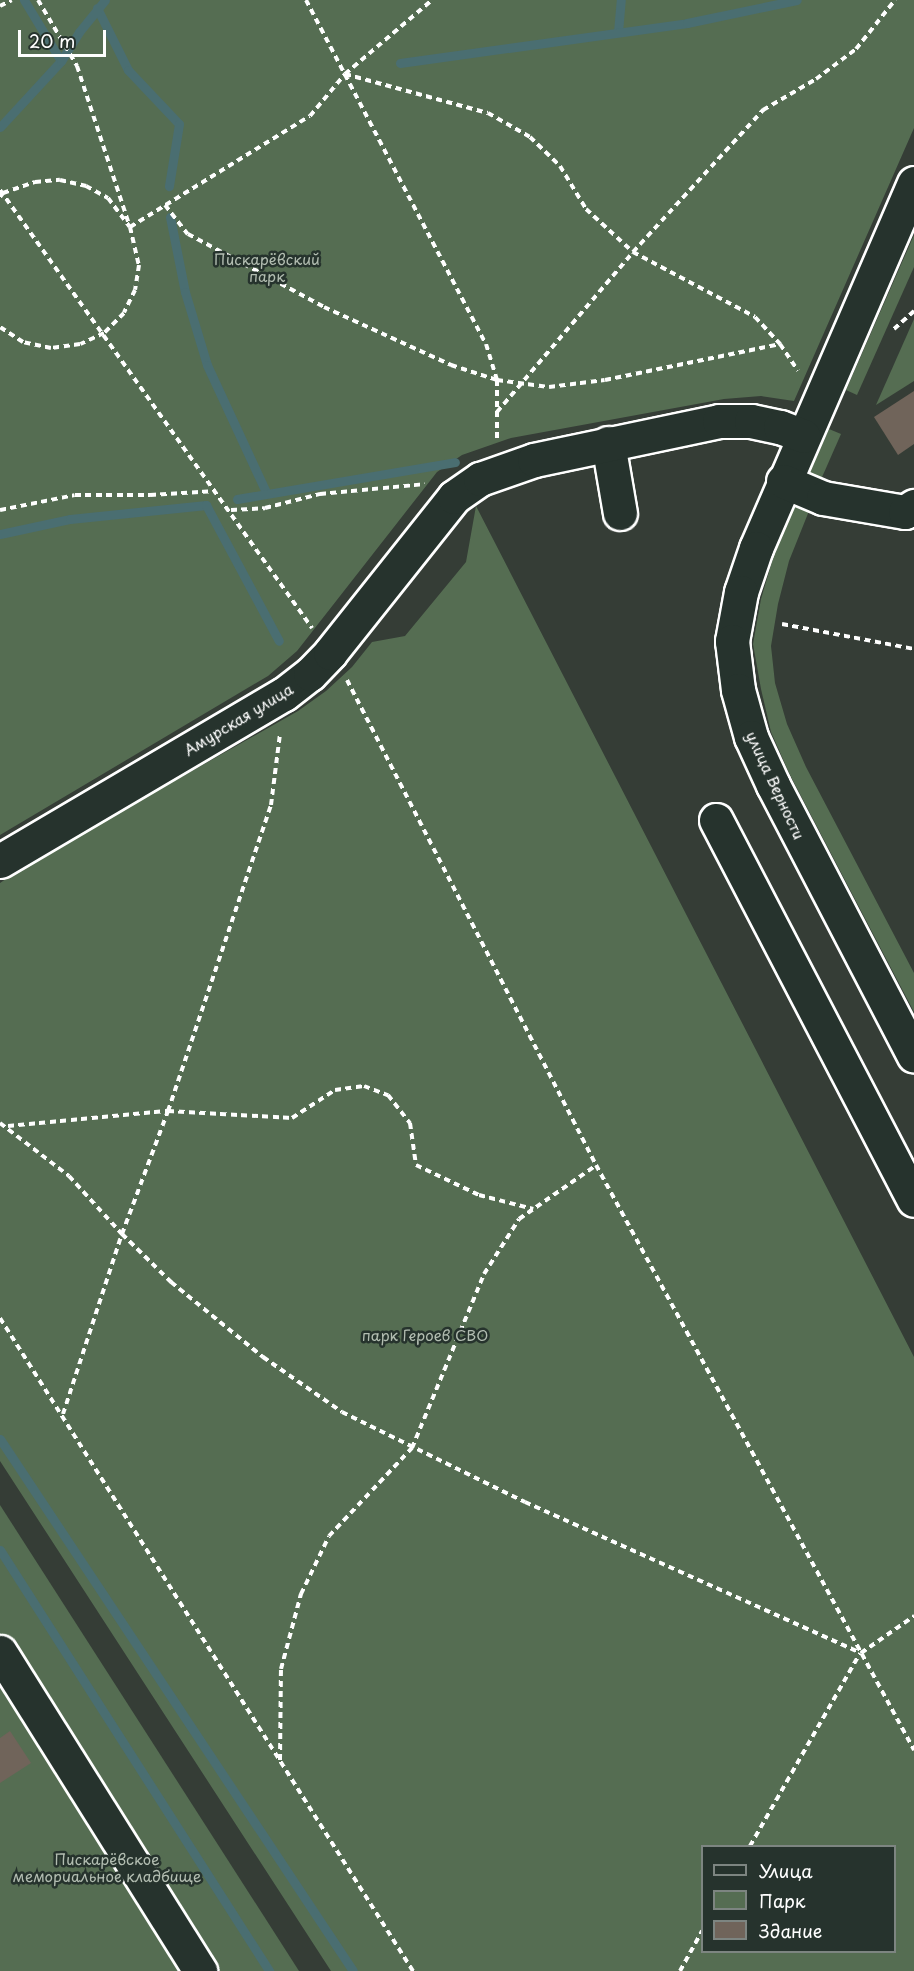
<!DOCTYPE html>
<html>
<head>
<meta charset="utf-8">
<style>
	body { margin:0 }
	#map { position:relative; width:914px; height:1971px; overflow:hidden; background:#353d36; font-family:"Playpen Sans",sans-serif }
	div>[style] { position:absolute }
	.green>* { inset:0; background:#556d52 }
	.stream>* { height:9px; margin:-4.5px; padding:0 4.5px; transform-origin:4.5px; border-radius:4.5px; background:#4a6e71 }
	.building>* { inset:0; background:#70645a }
	.path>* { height:4px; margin-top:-2px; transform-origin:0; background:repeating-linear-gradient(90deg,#fff 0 6px,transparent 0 10.5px) }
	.roads { filter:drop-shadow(2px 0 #fff) drop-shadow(-2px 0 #fff) drop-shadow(0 2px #fff) drop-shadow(0 -2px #fff) }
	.minor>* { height:33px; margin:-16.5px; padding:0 16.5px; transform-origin:16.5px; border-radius:16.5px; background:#26332d }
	span { translate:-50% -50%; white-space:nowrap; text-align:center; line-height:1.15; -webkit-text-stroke:5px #26332d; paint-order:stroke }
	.park-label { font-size:15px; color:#b2bdb1 }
	.street-label { font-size:15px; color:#fff }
	.legend { position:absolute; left:701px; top:1845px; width:195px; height:108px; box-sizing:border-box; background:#26332d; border:2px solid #7d8581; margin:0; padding:8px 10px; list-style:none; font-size:18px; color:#fff }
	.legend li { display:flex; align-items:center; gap:12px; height:30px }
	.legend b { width:30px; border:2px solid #7d8581 }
	.scale { position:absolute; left:18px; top:30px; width:88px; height:27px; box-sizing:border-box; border:3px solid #fff; border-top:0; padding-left:8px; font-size:18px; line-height:21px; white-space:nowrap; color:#fff; -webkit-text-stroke:4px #26332d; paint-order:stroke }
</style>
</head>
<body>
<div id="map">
	<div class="green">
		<i style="clip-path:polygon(0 0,914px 0,914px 128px,794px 401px,761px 396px,724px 399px,511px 438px,462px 455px,437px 472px,297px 651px,268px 676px,0 835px)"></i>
		<i style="clip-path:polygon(914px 235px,914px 267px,857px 395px,846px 390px)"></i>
		<i style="clip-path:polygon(914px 319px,914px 381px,876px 405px)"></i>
		<i style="clip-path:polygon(829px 429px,841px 434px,819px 484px,807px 478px)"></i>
		<i style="clip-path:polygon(evenodd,476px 506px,914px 1357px,914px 1971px,331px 1971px,0 1461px,0 883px,31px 862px,298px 711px,326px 691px,352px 667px,372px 642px,405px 636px,466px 562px,476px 506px,702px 1846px,894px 1846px,894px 1952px,702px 1952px,702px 1846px)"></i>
		<i style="clip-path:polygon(795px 506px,809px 511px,789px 561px,778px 604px,771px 646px,775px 683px,787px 724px,806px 767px,914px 973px,914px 1012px,790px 775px,771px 732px,761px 689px,753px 644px,761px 599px,774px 555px)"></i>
		<i style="clip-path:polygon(0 1505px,299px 1971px,0 1971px)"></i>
	</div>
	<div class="stream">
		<i style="left:24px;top:0;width:71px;rotate:58.8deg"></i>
		<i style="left:97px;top:8px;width:69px;rotate:63.4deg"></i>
		<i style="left:128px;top:70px;width:74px;rotate:46.6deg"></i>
		<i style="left:179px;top:124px;width:63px;rotate:99.2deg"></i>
		<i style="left:618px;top:32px;width:32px;rotate:-85deg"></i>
		<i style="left:400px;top:63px;width:290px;rotate:-7.9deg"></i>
		<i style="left:687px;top:23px;width:112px;rotate:-11.8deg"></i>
		<i style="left:0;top:127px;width:90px;rotate:-47.3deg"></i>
		<i style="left:61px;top:61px;width:34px;rotate:-58deg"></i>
		<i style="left:79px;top:32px;width:41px;rotate:-50.9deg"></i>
		<i style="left:170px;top:217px;width:76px;rotate:78.7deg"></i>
		<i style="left:185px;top:292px;width:76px;rotate:73.2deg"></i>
		<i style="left:207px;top:365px;width:140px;rotate:65.1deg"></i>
		<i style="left:237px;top:499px;width:221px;rotate:-9.6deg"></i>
		<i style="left:0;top:534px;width:72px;rotate:-12.1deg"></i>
		<i style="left:70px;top:519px;width:137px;rotate:-5.9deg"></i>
		<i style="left:206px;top:505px;width:154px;rotate:61.8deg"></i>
		<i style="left:0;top:1439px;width:638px;rotate:56.43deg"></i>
		<i style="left:0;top:1550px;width:500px;rotate:57.4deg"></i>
	</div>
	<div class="building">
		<i style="clip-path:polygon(914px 391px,914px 444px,898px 455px,874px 417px)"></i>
		<i style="clip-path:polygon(10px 1731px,31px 1763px,0 1783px,0 1738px)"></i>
	</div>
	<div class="path">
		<i style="left:38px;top:0;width:77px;rotate:59.4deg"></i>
		<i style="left:77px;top:66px;width:169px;rotate:71.8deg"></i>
		<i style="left:130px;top:227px;width:211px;rotate:-31.7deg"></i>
		<i style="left:310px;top:116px;width:55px;rotate:-50.2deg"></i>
		<i style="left:345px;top:74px;width:114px;rotate:-40.4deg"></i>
		<i style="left:306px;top:0;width:388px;rotate:62.4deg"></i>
		<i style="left:486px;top:344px;width:38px;rotate:73deg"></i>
		<i style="left:497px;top:380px;width:59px;rotate:90deg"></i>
		<i style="left:0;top:6px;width:13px;rotate:-27deg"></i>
		<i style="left:345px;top:74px;width:148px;rotate:15.3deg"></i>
		<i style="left:488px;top:113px;width:48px;rotate:29.7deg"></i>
		<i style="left:530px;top:137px;width:42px;rotate:44deg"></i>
		<i style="left:560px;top:166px;width:50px;rotate:58.8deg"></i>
		<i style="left:586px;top:209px;width:64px;rotate:42.5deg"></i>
		<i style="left:633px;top:252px;width:138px;rotate:28deg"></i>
		<i style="left:755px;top:317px;width:37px;rotate:47deg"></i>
		<i style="left:780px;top:344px;width:32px;rotate:56deg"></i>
		<i style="left:0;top:190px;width:538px;rotate:54.54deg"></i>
		<i style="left:0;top:197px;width:5px;rotate:-53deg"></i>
		<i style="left:3px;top:193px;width:34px;rotate:-19deg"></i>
		<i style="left:35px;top:182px;width:25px;rotate:-5deg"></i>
		<i style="left:60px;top:180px;width:27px;rotate:13deg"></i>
		<i style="left:86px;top:186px;width:25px;rotate:29deg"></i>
		<i style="left:108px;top:198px;width:36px;rotate:53deg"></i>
		<i style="left:130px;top:227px;width:39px;rotate:77deg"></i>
		<i style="left:139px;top:265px;width:25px;rotate:99deg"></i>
		<i style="left:135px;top:290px;width:25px;rotate:116deg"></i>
		<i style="left:124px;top:313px;width:28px;rotate:135deg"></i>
		<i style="left:104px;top:333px;width:26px;rotate:155deg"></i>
		<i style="left:80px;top:344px;width:29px;rotate:172deg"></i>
		<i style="left:51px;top:348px;width:29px;rotate:-168deg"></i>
		<i style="left:23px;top:342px;width:27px;rotate:-147deg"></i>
		<i style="left:165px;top:205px;width:37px;rotate:52deg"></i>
		<i style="left:188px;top:234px;width:154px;rotate:28.2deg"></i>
		<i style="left:324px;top:307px;width:140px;rotate:24.5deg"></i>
		<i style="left:451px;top:365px;width:48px;rotate:18.1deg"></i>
		<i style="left:497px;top:380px;width:52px;rotate:7.7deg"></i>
		<i style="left:549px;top:387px;width:56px;rotate:-7.1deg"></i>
		<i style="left:605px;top:380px;width:179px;rotate:-11.6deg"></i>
		<i style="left:894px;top:329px;width:27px;rotate:-42deg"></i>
		<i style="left:497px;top:412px;width:210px;rotate:-49.6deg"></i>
		<i style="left:633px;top:252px;width:193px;rotate:-47.5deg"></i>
		<i style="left:763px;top:110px;width:61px;rotate:-30.3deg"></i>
		<i style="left:816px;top:79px;width:50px;rotate:-36.9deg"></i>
		<i style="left:856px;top:49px;width:63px;rotate:-51.5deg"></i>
		<i style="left:0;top:510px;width:76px;rotate:-11.3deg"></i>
		<i style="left:75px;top:495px;width:75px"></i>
		<i style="left:150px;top:495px;width:66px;rotate:-3.5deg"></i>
		<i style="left:231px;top:510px;width:34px;rotate:-3deg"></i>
		<i style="left:265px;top:508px;width:57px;rotate:-14.3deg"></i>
		<i style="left:320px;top:494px;width:105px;rotate:-5.4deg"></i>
		<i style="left:782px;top:624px;width:134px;rotate:10.7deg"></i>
		<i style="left:347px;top:680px;width:545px;rotate:62.82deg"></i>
		<i style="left:596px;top:1165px;width:666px;rotate:61.47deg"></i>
		<i style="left:0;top:1123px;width:87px;rotate:37.5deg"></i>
		<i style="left:69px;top:1176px;width:79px;rotate:47.6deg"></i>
		<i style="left:122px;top:1234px;width:69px;rotate:44.4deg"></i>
		<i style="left:171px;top:1282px;width:119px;rotate:39.2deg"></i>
		<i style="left:263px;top:1357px;width:96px;rotate:34.8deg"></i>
		<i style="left:342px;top:1412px;width:204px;rotate:26.2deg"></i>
		<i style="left:525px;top:1502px;width:368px;rotate:24.2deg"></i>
		<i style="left:861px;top:1653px;width:65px;rotate:-34.9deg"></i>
		<i style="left:8px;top:1126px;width:161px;rotate:-5.4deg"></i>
		<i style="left:168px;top:1111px;width:124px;rotate:3.2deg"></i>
		<i style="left:292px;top:1118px;width:51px;rotate:-33.1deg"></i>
		<i style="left:335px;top:1090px;width:29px;rotate:-8deg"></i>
		<i style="left:364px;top:1086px;width:26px;rotate:21deg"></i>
		<i style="left:388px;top:1095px;width:36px;rotate:52deg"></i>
		<i style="left:410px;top:1123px;width:42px;rotate:81.9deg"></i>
		<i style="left:416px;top:1165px;width:70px;rotate:25.5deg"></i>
		<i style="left:479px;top:1195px;width:56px;rotate:14.5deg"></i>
		<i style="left:0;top:1318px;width:773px;rotate:57.69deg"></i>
		<i style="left:63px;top:1414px;width:189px;rotate:-71.9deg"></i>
		<i style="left:122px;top:1234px;width:131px;rotate:-69.5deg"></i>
		<i style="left:168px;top:1111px;width:323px;rotate:-71.4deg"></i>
		<i style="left:271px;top:805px;width:72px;rotate:-82.8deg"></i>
		<i style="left:280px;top:1760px;width:91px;rotate:-89.4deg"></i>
		<i style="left:281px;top:1669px;width:78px;rotate:-75.1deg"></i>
		<i style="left:301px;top:1594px;width:64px;rotate:-64.2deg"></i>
		<i style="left:329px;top:1536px;width:121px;rotate:-46.7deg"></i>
		<i style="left:412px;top:1448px;width:188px;rotate:-67.5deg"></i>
		<i style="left:484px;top:1274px;width:65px;rotate:-57.5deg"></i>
		<i style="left:519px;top:1219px;width:93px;rotate:-34.9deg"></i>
		<i style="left:750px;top:1846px;width:222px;rotate:-60.3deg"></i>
		<i style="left:680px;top:1971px;width:46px;rotate:-61.2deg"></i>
	</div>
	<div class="roads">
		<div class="minor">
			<i style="left:914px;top:183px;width:398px;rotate:113.4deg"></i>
			<i style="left:756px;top:548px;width:46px;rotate:108.8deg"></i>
			<i style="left:741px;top:592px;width:50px;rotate:100.4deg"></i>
			<i style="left:732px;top:641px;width:49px;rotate:83deg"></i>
			<i style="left:738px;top:690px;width:49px;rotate:74.5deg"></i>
			<i style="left:751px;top:737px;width:53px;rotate:65.4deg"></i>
			<i style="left:773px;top:785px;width:305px;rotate:62.5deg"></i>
			<i style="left:608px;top:443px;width:71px;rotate:80.3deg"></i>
			<i style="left:783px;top:481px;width:43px;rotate:23deg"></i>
			<i style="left:823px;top:498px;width:83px;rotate:9.7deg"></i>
			<i style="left:905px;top:512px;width:11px;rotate:-34deg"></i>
			<i style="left:716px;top:820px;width:428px;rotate:62.5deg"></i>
			<i style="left:0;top:861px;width:329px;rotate:-30.5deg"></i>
			<i style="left:284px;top:694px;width:33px;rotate:-38deg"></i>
			<i style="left:310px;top:674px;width:29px;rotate:-46deg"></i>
			<i style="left:330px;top:653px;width:199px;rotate:-51.5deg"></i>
			<i style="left:454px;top:497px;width:32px;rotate:-35deg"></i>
			<i style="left:480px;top:479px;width:57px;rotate:-19.4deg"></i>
			<i style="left:534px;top:460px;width:189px;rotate:-11.9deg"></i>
			<i style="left:719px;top:421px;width:32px"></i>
			<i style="left:751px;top:421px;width:30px;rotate:12deg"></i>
			<i style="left:780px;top:427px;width:25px;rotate:21deg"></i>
			<i style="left:0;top:1652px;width:377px;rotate:57.9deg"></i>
		</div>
	</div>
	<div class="park-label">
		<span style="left:267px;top:267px">Пискарёвский<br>парк</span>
		<span style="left:425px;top:1335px">парк Героев СВО</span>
		<span style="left:107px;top:1867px">Пискарёвское<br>мемориальное кладбище</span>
	</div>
	<div class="street-label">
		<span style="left:238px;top:719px;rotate:-31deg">Амурская улица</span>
		<span style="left:776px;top:785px;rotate:65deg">улица Верности</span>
	</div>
	<ul class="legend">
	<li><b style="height:8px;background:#26332d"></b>Улица</li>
	<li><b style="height:16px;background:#556d52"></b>Парк</li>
	<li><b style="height:16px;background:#70645a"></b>Здание</li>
	</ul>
	<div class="scale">20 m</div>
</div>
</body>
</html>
